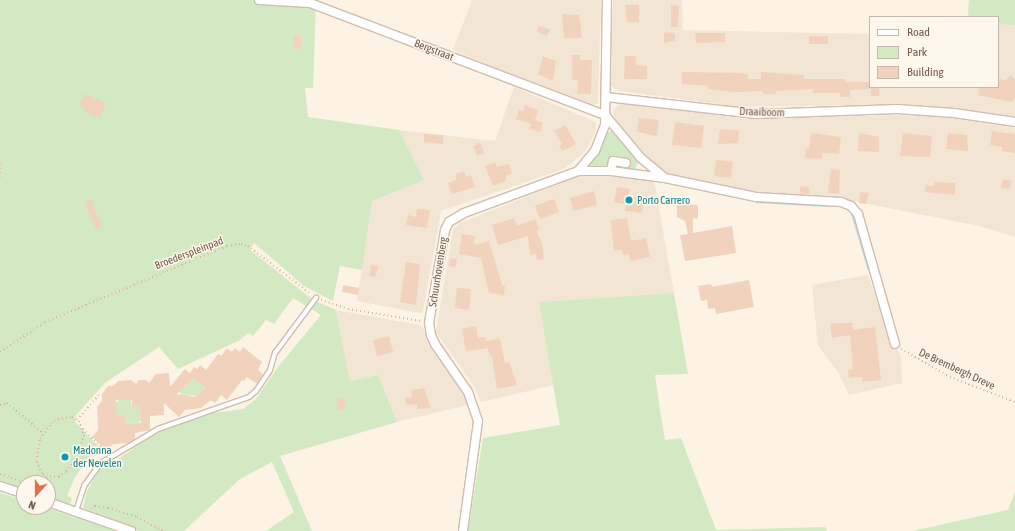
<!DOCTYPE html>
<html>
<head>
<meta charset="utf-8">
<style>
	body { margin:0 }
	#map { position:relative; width:1015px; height:531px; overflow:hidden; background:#fcf3e4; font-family:"Asap Condensed",sans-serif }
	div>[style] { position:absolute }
	.residential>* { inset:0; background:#f3e5d3 }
	.green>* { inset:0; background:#d2e9c3 }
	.stream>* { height:2.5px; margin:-1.25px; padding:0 1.25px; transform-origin:1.25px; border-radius:1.25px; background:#badee4 }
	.building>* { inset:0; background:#f0d2bd }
	.path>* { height:1.5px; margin-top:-0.75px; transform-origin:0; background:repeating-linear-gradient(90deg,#d5b5a0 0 1px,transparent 0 4px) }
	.roads { filter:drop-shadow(1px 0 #cfbdae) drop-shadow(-1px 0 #cfbdae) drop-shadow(0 1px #cfbdae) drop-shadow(0 -1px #cfbdae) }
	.lane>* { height:4px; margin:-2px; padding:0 2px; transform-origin:2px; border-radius:2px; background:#fff }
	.street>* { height:8px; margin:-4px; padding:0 4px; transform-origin:4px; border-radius:4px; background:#fff }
	.dots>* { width:11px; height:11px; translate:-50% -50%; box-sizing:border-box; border:2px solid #fef7eb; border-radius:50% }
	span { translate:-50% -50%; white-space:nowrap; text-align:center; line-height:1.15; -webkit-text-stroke:3px #fef7eb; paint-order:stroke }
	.street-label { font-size:11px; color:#73594b }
	.culture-label { font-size:11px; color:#0d838f }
	.left { translate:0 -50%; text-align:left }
	.legend { position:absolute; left:869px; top:16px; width:130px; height:72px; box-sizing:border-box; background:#fef7eb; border:1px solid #c6b8ab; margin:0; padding:5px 7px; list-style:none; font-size:12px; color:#73594b }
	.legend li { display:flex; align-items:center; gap:8px; height:20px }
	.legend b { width:20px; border:1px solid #c6b8ab }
	.north { position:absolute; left:16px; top:475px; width:40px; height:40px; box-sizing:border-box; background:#fef7eb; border:1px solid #c6b8ab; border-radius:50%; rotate:201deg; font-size:11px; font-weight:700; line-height:16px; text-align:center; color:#73594b }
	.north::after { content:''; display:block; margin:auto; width:14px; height:18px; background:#e2704d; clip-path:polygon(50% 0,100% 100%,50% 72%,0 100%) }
</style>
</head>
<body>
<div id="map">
	<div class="residential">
		<i style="clip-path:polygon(472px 0,601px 0,598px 103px,594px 105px,518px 78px,453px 50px)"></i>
		<i style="clip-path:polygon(613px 0,682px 0,683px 30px,870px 34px,870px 87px,998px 87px,998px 17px,968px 17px,969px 0,1015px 0,1015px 117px,956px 108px,899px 104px,742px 107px,619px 91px,611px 86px)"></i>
		<i style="clip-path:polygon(514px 87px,596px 122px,595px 133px,584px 153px,564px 169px,441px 211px,423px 311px,420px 313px,357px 301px,372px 201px,424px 180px,399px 130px,495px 141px)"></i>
		<i style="clip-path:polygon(622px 102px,747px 119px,899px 115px,938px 116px,1015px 128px,1015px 237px,979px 226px,848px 200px,763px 195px,664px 175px,621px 127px,614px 116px,613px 110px)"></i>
		<i style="clip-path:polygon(598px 174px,654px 180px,674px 293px,539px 302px,554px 385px,481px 402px,475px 388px,436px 332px,453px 229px,460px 223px,579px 176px)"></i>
		<i style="clip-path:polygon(868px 275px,891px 340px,901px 356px,902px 383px,849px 395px,838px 372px,818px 346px,812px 285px)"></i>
		<i style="clip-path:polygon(336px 310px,419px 325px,424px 329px,428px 344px,462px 390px,468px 405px,397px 422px,378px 375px,350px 381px)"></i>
	</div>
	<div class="green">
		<i style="clip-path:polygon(0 0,316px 0,313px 88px,305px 88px,308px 117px,399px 130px,424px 180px,372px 201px,362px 270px,340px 266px,333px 301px,304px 286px,254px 243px,250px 250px,313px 300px,336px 310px,350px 381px,378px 375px,397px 422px,280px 456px,312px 531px,266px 531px,294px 512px,272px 462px,240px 479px,184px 531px,139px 531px,83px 508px,87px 491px,99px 470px,120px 458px,146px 439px,169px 428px,214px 413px,243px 409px,256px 399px,278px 367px,321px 315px,293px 298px,274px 324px,266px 320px,253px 336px,248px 333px,240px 340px,178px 369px,159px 347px,106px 382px,76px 415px,75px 422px,100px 448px,91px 455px,75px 477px,67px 496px,72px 498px,70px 505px,48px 497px,48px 483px,24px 483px,24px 489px,0 481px)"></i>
		<i style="clip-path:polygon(969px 0,1015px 0,1015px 25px,998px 24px,998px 17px,968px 17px)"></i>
		<i style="clip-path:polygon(611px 131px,614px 131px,638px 161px,635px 171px,597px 167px,585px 168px,599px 151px,607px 133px)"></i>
		<i style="clip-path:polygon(674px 293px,688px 374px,655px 375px,660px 410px,665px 440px,681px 438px,716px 530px,825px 527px,827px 531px,468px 531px,483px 438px,560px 425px,539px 302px)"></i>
		<i style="clip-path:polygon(193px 378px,202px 385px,210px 384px,202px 395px,184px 396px,179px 392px)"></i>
		<i style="clip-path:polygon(119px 400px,131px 400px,132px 408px,140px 407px,141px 420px,138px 423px,126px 424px,125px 416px,117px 416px,116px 403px)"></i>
		<i style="clip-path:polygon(1015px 492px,1015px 531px,912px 531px,1008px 510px)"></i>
		<i style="clip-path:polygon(0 493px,24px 500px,24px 507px,44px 507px,116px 531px,0 531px)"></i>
	</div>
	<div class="stream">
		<i style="left:756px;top:201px;width:69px;rotate:3.3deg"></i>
		<i style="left:852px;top:212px;width:59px;rotate:73.4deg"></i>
	</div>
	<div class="building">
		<i style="clip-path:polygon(625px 5px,639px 5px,639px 22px,627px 22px)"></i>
		<i style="clip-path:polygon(671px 5px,679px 6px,678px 27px,671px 27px)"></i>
		<i style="clip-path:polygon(562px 14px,579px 15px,582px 38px,564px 38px)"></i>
		<i style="clip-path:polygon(539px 26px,550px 30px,547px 36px,537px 32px)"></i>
		<i style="clip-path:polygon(664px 32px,675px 33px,675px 41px,664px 43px)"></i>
		<i style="clip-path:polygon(695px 33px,725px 33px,725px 42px,696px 43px)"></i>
		<i style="clip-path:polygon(294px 36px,301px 36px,301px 49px,294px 49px)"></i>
		<i style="clip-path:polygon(809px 36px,828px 36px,828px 44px,809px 44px)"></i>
		<i style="clip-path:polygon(572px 55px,580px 55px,580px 60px,592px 60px,591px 94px,577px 94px,578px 80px,572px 80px)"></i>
		<i style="clip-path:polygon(543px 56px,556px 61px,553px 81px,538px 74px)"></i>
		<i style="clip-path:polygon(625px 56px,636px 56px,636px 65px,647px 66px,647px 79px,624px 79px)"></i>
		<i style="clip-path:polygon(682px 72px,741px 73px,748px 75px,748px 79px,761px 79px,761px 72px,804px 75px,804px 79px,845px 79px,845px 82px,870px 82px,870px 89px,850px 90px,850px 97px,841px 97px,840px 93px,813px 93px,813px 89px,776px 91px,776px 94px,763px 94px,763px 91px,734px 92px,708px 89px,708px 86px,682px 84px)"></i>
		<i style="clip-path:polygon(1011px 75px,1015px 80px,1015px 98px,1012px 102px,978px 95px,979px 87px,998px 87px,998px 79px,1006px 80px)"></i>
		<i style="clip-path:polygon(871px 87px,879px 87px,879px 96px,871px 96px)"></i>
		<i style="clip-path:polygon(85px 94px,106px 103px,100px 118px,83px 112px,85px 108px,79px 105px)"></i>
		<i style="clip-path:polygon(525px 105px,538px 110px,535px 120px,543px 123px,540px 132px,529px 129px,531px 124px,516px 119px,519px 110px,523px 111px)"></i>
		<i style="clip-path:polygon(639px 118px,659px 120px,657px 136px,637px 132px)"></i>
		<i style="clip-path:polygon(675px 122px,704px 126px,701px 148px,672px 145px)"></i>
		<i style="clip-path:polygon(565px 125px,576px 144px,562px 151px,559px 145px,562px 144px,554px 131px)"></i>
		<i style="clip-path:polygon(720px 129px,739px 131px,738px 143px,718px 144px)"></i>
		<i style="clip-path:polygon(992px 131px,1015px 134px,1015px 153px,1002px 151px,1002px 147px,990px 145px)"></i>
		<i style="clip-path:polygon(811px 133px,841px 137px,839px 154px,822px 153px,822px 159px,805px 158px,806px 148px,809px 149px)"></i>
		<i style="clip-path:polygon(859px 133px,879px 137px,879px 152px,858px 151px)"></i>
		<i style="clip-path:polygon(903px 133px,932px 136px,930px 157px,900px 156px)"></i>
		<i style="clip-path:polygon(948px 133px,967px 135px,968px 151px,946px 149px)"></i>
		<i style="clip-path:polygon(424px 134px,443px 135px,443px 144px,424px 142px)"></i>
		<i style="clip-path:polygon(480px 143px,484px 153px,477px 156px,473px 146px)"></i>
		<i style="clip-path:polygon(716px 160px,733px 162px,731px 178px,714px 176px)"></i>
		<i style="clip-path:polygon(495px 162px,497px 167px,509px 164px,512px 173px,506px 176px,506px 181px,493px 186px,485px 166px)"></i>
		<i style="clip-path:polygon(831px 169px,840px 170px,839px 194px,828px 193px)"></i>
		<i style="clip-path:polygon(464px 171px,466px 177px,471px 175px,475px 187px,452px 194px,448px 183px,456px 180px,456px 174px)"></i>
		<i style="clip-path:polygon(1003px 179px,1012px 181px,1010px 189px,1001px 188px)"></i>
		<i style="clip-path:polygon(935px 182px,955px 183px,955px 195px,925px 192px,926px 185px,934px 186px)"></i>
		<i style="clip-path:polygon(800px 186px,809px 187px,809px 194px,800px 193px)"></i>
		<i style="clip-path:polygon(617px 187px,629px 189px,630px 196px,644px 198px,642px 213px,625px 211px,626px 204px,614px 202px)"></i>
		<i style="clip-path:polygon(594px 191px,597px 205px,573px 211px,570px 198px)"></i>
		<i style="clip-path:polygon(860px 192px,869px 193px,866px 204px,859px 203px)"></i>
		<i style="clip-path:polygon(91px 199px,102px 227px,96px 230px,84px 201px)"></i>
		<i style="clip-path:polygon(554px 199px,559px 212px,540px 219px,535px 206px)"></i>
		<i style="clip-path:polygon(677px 204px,698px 205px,698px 219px,693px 218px,693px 233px,732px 226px,736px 253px,685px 261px,680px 235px,688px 234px,685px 221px,677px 217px)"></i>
		<i style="clip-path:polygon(417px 209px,430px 210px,427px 228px,406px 225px,408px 215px,416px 217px)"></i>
		<i style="clip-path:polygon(514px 218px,517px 226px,536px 219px,539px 230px,536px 231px,542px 243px,544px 259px,537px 260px,536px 254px,530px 255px,528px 236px,498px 245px,492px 225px)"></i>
		<i style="clip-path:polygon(627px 218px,631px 241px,646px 238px,650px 257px,630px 261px,629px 254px,623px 255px,622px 250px,614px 251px,611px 220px)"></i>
		<i style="clip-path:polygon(462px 234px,475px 236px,474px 245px,489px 241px,502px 285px,505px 286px,504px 295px,489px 293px,481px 258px,459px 254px)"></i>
		<i style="clip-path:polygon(450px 258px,457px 259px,456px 267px,449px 266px)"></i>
		<i style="clip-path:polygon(406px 262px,420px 264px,416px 305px,400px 302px)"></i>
		<i style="clip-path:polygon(371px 265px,379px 266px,375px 277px,369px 276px)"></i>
		<i style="clip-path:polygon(749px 280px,754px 307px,716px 314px,715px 308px,708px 309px,707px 300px,701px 301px,698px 286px,711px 284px,712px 287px)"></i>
		<i style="clip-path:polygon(343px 285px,359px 288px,358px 295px,342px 292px)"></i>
		<i style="clip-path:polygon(457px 288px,471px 289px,469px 310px,455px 308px)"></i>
		<i style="clip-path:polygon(837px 323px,852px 323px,853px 330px,875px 327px,881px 380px,863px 382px,862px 377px,849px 378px,848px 370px,853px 369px,850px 335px,832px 338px,830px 324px)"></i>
		<i style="clip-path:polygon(476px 326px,478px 338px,485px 337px,486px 341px,500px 339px,505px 363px,509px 362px,517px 385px,497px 389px,492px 356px,490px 357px,488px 348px,466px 351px,462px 329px)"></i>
		<i style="clip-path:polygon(389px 336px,393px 352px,377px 356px,373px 340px)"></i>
		<i style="clip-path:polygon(evenodd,243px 347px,262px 362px,258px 370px,263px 374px,257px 384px,247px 377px,244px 381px,242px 380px,227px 400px,221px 395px,215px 403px,211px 400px,201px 408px,185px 410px,179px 417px,164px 403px,164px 415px,150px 416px,150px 430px,135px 433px,135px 439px,128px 443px,113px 444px,107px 451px,92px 437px,98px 430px,97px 407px,102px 401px,102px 394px,108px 386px,113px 386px,118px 381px,131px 380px,136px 384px,139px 380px,146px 380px,149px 383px,156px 374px,169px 373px,170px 387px,185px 369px,190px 373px,194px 367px,197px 369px,200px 365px,206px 370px,218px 354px,221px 356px,227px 348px,232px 352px,235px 348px,240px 352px,243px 347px,193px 378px,206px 388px,194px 397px,177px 394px,193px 378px,243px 347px,116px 400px,132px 400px,132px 408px,140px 407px,141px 423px,126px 424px,125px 415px,117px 416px,116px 400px)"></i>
		<i style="clip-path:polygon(424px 388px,431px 408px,417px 409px,417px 404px,406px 405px,405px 398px,412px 397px,411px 390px)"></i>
		<i style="clip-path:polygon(344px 398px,346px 409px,338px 410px,336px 399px)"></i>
	</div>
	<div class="path">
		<i style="left:0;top:164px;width:13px;rotate:90deg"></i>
		<i style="left:321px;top:300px;width:28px;rotate:18deg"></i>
		<i style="left:348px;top:309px;width:74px;rotate:9.3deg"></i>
		<i style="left:901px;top:349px;width:56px;rotate:29.7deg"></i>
		<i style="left:950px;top:377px;width:70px;rotate:21deg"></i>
		<i style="left:0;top:352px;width:54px;rotate:-33.7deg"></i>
		<i style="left:45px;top:322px;width:197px;rotate:-22.7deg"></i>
		<i style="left:227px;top:246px;width:14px;rotate:-8deg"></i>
		<i style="left:241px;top:244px;width:7px;rotate:16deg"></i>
		<i style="left:248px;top:246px;width:79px;rotate:37.3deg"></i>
		<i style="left:0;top:405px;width:7px;rotate:-16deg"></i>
		<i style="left:7px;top:403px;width:47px;rotate:39.8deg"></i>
		<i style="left:72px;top:417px;width:8px;rotate:30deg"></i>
		<i style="left:79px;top:421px;width:15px;rotate:70deg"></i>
		<i style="left:84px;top:435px;width:21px;rotate:104deg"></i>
		<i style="left:79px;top:455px;width:21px;rotate:127deg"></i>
		<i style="left:66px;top:472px;width:9px;rotate:144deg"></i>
		<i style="left:59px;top:477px;width:12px;rotate:180deg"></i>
		<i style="left:47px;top:477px;width:6px;rotate:-149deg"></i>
		<i style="left:42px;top:474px;width:14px;rotate:-115deg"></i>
		<i style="left:36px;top:461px;width:22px;rotate:-80deg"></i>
		<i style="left:40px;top:439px;width:19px;rotate:-55deg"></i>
		<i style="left:51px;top:423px;width:8px;rotate:-30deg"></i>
		<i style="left:58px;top:419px;width:14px;rotate:-8deg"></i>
		<i style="left:77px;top:420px;width:33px;rotate:-49deg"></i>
		<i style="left:83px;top:429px;width:34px;rotate:45deg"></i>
		<i style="left:0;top:474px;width:28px;rotate:19deg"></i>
		<i style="left:45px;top:483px;width:6px;rotate:-72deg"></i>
		<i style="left:91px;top:509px;width:5px;rotate:-37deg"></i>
		<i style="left:95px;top:506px;width:13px;rotate:9deg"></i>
		<i style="left:108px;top:508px;width:30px;rotate:17deg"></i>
		<i style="left:137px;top:517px;width:30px;rotate:28deg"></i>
	</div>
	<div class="roads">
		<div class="lane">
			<i style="left:76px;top:511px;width:26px;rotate:-72deg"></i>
			<i style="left:84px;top:486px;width:29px;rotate:-54deg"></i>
			<i style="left:101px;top:463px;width:66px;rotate:-30.8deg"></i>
			<i style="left:158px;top:429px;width:96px;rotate:-19.4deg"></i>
			<i style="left:249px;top:397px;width:9px;rotate:-41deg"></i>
			<i style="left:256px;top:391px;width:25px;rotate:-56deg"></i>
			<i style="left:270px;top:370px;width:18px;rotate:-74deg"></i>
			<i style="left:275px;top:353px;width:69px;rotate:-53.3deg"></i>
		</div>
		<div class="street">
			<i style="left:259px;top:0;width:51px;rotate:3.4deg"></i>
			<i style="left:310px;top:3px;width:316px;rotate:20.8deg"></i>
			<i style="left:605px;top:115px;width:56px;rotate:50.1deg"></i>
			<i style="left:641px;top:158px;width:31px;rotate:40deg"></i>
			<i style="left:606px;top:97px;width:151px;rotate:6.5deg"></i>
			<i style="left:756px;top:114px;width:141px;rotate:-2deg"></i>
			<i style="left:897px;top:109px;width:57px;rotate:4deg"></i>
			<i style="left:954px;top:113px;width:62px;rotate:8.4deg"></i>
			<i style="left:578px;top:171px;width:33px"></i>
			<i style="left:611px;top:171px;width:54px;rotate:7.4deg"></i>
			<i style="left:665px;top:178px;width:93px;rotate:11.8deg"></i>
			<i style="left:756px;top:197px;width:85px;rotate:3.4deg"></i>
			<i style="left:841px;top:202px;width:11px;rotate:22deg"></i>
			<i style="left:851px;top:206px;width:11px;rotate:49deg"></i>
			<i style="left:858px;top:214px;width:135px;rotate:74.1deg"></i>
			<i style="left:611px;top:171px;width:10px;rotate:-79deg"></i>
			<i style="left:613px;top:161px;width:13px;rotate:9deg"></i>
			<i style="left:0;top:486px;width:25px;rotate:18deg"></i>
			<i style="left:48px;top:502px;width:88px;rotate:19.3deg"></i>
			<i style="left:463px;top:531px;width:111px;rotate:-82.2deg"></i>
			<i style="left:478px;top:421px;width:31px;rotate:-109deg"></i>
			<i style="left:468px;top:392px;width:58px;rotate:-124.5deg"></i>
			<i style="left:435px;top:344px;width:10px;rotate:-114deg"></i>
			<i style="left:431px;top:335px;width:12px;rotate:-99deg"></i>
			<i style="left:429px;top:323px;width:94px;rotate:-80.2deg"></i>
			<i style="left:445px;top:230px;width:9px;rotate:-63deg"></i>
			<i style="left:449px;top:222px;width:17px;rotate:-31deg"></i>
			<i style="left:464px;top:213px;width:121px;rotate:-20.2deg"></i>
			<i style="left:578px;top:171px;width:26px;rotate:-50deg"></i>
			<i style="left:595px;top:151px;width:28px;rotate:-69deg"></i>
			<i style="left:605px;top:125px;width:125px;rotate:-89.1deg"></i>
		</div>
	</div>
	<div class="dots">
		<i style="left:629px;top:200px;background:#0f9aa8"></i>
		<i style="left:65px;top:457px;background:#0f9aa8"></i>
	</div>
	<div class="street-label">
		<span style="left:434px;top:50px;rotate:21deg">Bergstraat</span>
		<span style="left:762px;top:112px;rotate:2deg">Draaiboom</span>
		<span style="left:189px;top:253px;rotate:-21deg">Broederspleinpad</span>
		<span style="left:438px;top:272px;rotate:-81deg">Schuurhovenberg</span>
		<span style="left:957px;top:369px;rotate:25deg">De Brembergh Dreve</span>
	</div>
	<div class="culture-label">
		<span class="left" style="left:637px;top:200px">Porto Carrero</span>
		<span class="left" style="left:73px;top:457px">Madonna<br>der Nevelen</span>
	</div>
	<ul class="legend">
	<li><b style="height:5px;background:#fff"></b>Road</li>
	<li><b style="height:11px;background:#d2e9c3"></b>Park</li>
	<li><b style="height:11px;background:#f0d2bd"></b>Building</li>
	</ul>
	<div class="north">N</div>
</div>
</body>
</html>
